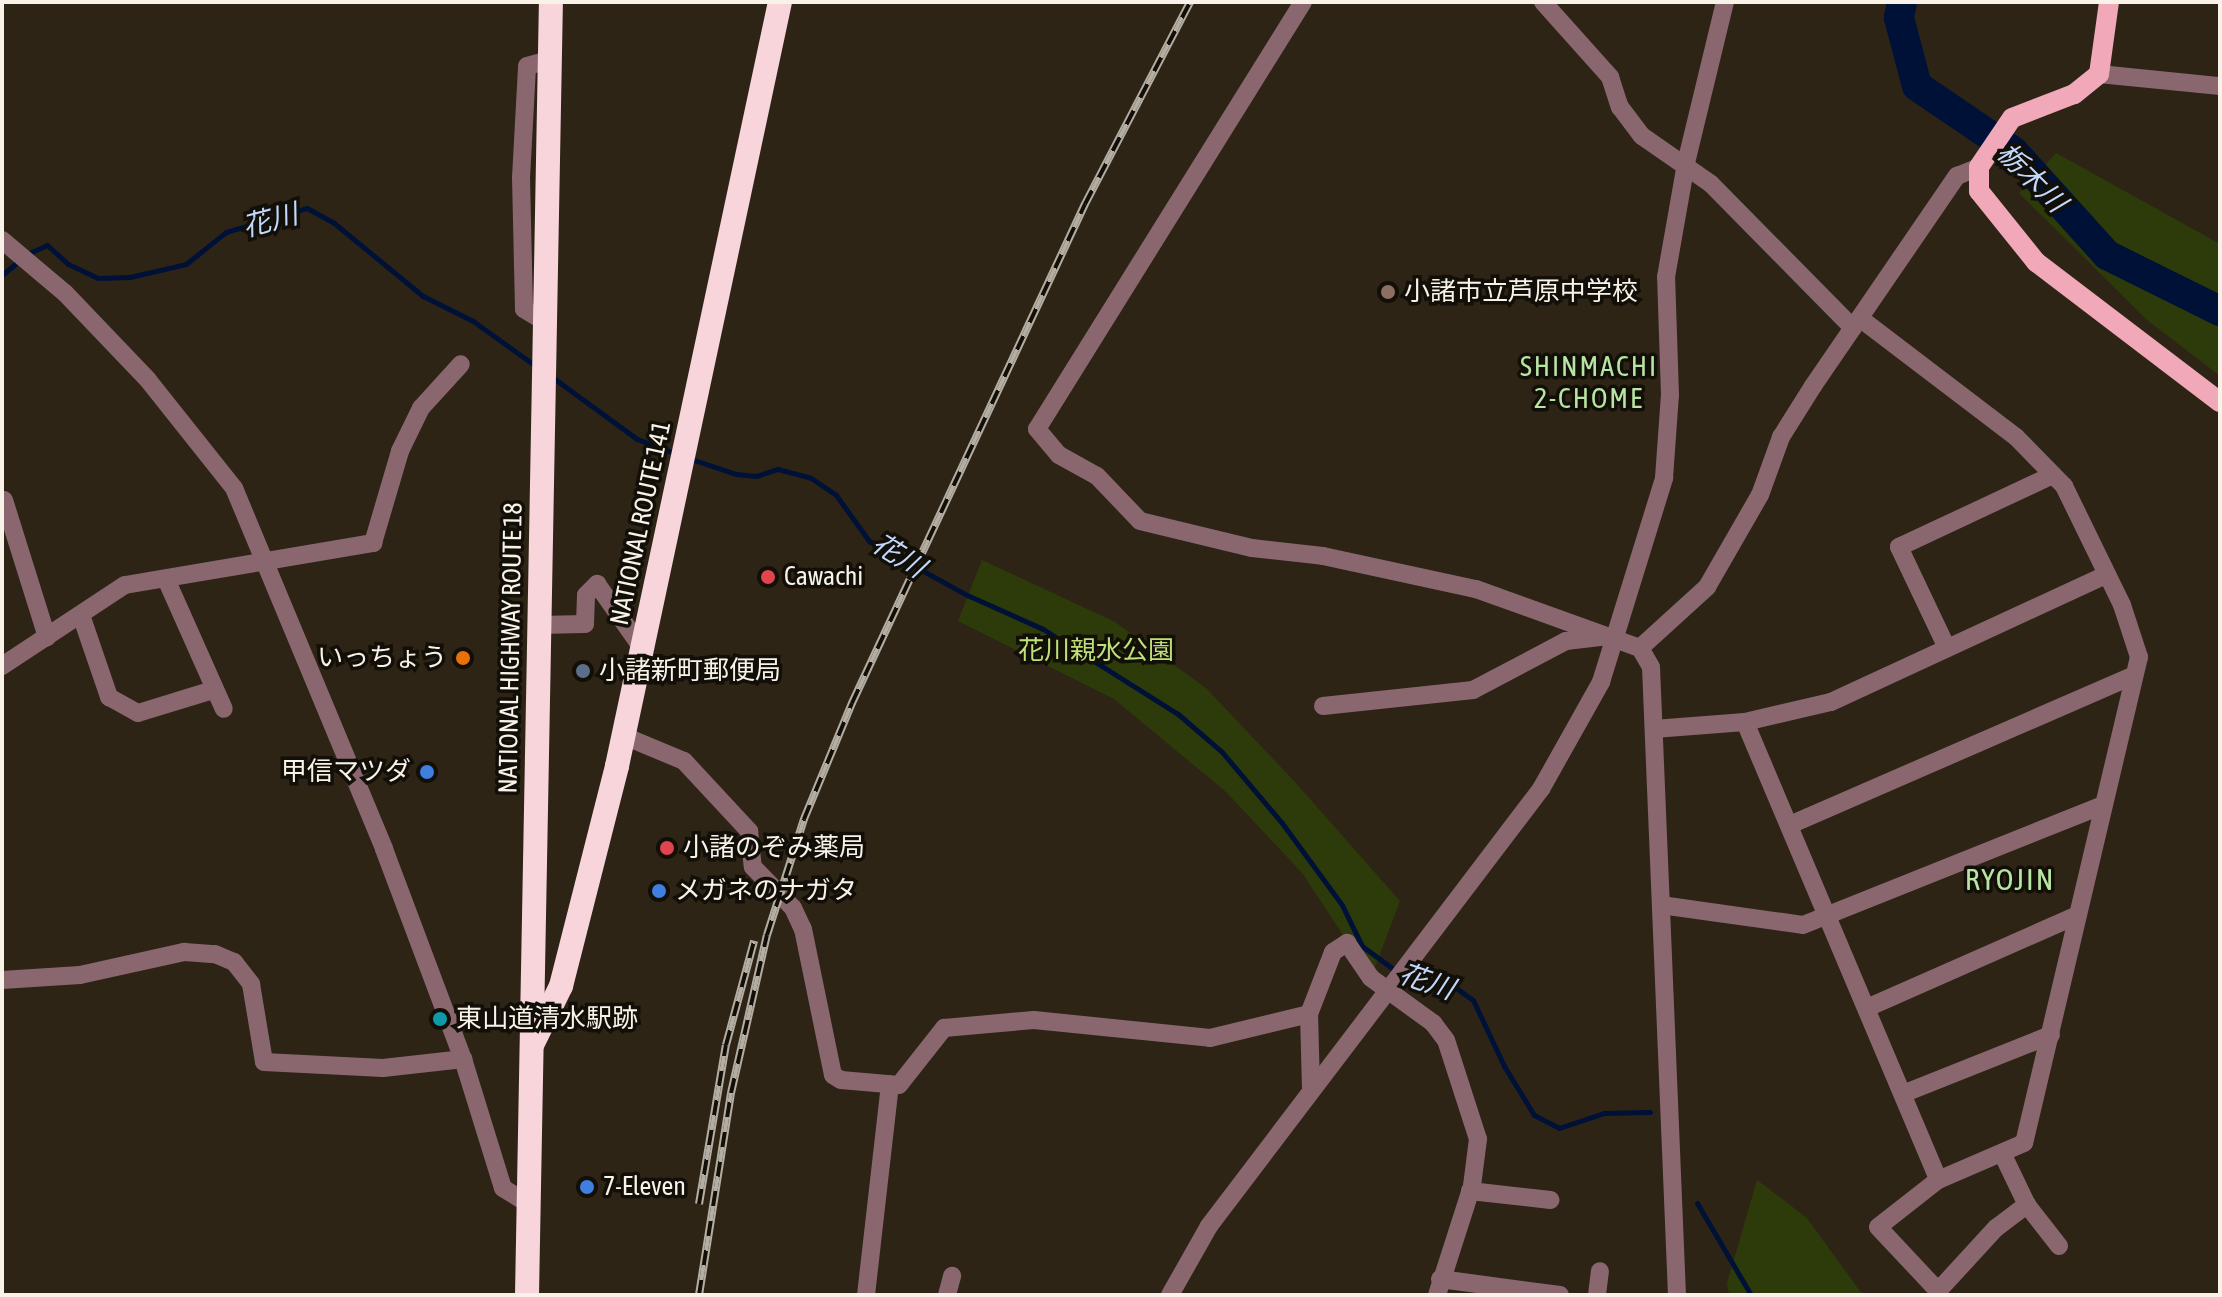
<!DOCTYPE html>
<html>
<head>
<meta charset="utf-8">
<style>
	body { margin:0 }
	#map { position:relative; width:2222px; height:1297px; overflow:hidden; background:#2d2415; font-family:"Asap Condensed","Noto Sans JP",sans-serif }
	div>[style] { position:absolute }
	.green>* { inset:0; background:#2d3a09 }
	.stream>* { height:5px; margin:-2.5px; padding:0 2.5px; transform-origin:2.5px; border-radius:2.5px; background:#001138 }
	.river>* { height:30px; margin:-15px; padding:0 15px; transform-origin:15px; border-radius:15px; background:#001138 }
	.minor>* { height:18px; margin:-9px; padding:0 9px; transform-origin:9px; border-radius:9px; background:#8a676f }
	.major>* { height:20px; margin:-10px; padding:0 10px; transform-origin:10px; border-radius:10px; background:#f1a8b9 }
	.highway>* { height:24px; margin:-12px; padding:0 12px; transform-origin:12px; border-radius:12px; background:#f8d4db }
	.rail>* { height:8px; margin-top:-4px; transform-origin:0; background:repeating-linear-gradient(90deg,#120e08 0 15px,#b4ada2 0 30px); box-sizing:border-box; border-block:2px solid #b4ada2 }
	.dots>* { width:22px; height:22px; translate:-50% -50%; box-sizing:border-box; border:4px solid #120e08; border-radius:50% }
	span { translate:-50% -50%; white-space:nowrap; text-align:center; line-height:1.15; -webkit-text-stroke:7px #120e08; paint-order:stroke }
	.poi-label { font-size:26px; color:#f8f2e9 }
	.left { translate:0 -50%; text-align:left }
	.right { translate:-100% -50%; text-align:right }
	.street-label { font-size:26px; color:#f8f2e9 }
	.park-label { font-size:26px; color:#bfdf78 }
	.water-label { font-size:28px; color:#c2d9fb; font-style:italic }
	.neighbourhood-label { font-size:28px; color:#b8e5a3; letter-spacing:2px }
	.quarter-label { font-size:30px; color:#b8e5a3; letter-spacing:2px }
	.frame { position:absolute; inset:0; border:4px solid #f8f2e9; pointer-events:none }
</style>
</head>
<body>
<div id="map">
	<div class="green">
		<i style="clip-path:polygon(2056px 153px,2220px 244px,2220px 376px,2147px 320px,2019px 193px)"></i>
		<i style="clip-path:polygon(982px 560px,1115px 622px,1206px 688px,1295px 782px,1400px 901px,1371px 978px,1303px 874px,1226px 792px,1114px 699px,958px 621px)"></i>
		<i style="clip-path:polygon(1757px 1180px,1806px 1217px,1863px 1295px,1729px 1295px,1727px 1283px)"></i>
	</div>
	<div class="stream">
		<i style="left:27px;top:254px;width:22px;rotate:-24deg"></i>
		<i style="left:47px;top:245px;width:28px;rotate:42deg"></i>
		<i style="left:68px;top:264px;width:33px;rotate:25deg"></i>
		<i style="left:98px;top:278px;width:32px;rotate:-2deg"></i>
		<i style="left:130px;top:277px;width:57px;rotate:-13.1deg"></i>
		<i style="left:186px;top:264px;width:51px;rotate:-38.7deg"></i>
		<i style="left:226px;top:232px;width:84px;rotate:-16.5deg"></i>
		<i style="left:307px;top:208px;width:31px;rotate:29deg"></i>
		<i style="left:334px;top:223px;width:115px;rotate:39.4deg"></i>
		<i style="left:423px;top:296px;width:56px;rotate:26.6deg"></i>
		<i style="left:473px;top:321px;width:79px;rotate:35.7deg"></i>
		<i style="left:2px;top:275px;width:23px;rotate:-40deg"></i>
		<i style="left:552px;top:377px;width:105px;rotate:36.1deg"></i>
		<i style="left:637px;top:439px;width:40px;rotate:20.2deg"></i>
		<i style="left:688px;top:458px;width:51px;rotate:18.4deg"></i>
		<i style="left:736px;top:474px;width:20px;rotate:6deg"></i>
		<i style="left:756px;top:476px;width:23px;rotate:-18deg"></i>
		<i style="left:778px;top:469px;width:34px;rotate:15deg"></i>
		<i style="left:811px;top:478px;width:30px;rotate:34deg"></i>
		<i style="left:836px;top:495px;width:57px;rotate:54.3deg"></i>
		<i style="left:869px;top:541px;width:112px;rotate:28.9deg"></i>
		<i style="left:967px;top:595px;width:83px;rotate:24.1deg"></i>
		<i style="left:1043px;top:629px;width:160px;rotate:32.2deg"></i>
		<i style="left:1178px;top:714px;width:58px;rotate:40.8deg"></i>
		<i style="left:1222px;top:752px;width:93px;rotate:49.8deg"></i>
		<i style="left:1282px;top:823px;width:102px;rotate:53.8deg"></i>
		<i style="left:1342px;top:905px;width:46px;rotate:64deg"></i>
		<i style="left:1362px;top:946px;width:42px;rotate:36.3deg"></i>
		<i style="left:1405px;top:975px;width:48px;rotate:12deg"></i>
		<i style="left:1452px;top:985px;width:26px;rotate:36deg"></i>
		<i style="left:1473px;top:1000px;width:73px;rotate:64.8deg"></i>
		<i style="left:1504px;top:1066px;width:57px;rotate:58.5deg"></i>
		<i style="left:1534px;top:1115px;width:28px;rotate:27deg"></i>
		<i style="left:1559px;top:1128px;width:47px;rotate:-18.4deg"></i>
		<i style="left:1604px;top:1113px;width:46px;rotate:-1.2deg"></i>
		<i style="left:1697px;top:1203px;width:107px;rotate:59.6deg"></i>
	</div>
	<div class="river">
		<i style="left:1902px;top:2px;width:16px;rotate:101deg"></i>
		<i style="left:1899px;top:18px;width:70px;rotate:75.2deg"></i>
		<i style="left:1917px;top:86px;width:117px;rotate:34.2deg"></i>
		<i style="left:2014px;top:152px;width:139px;rotate:47.9deg"></i>
		<i style="left:2107px;top:255px;width:126px;rotate:26.4deg"></i>
	</div>
	<div class="minor">
		<i style="left:1303px;top:2px;width:503px;rotate:121.92deg"></i>
		<i style="left:1037px;top:429px;width:34px;rotate:50deg"></i>
		<i style="left:1059px;top:455px;width:43px;rotate:28.9deg"></i>
		<i style="left:1097px;top:476px;width:62px;rotate:46.3deg"></i>
		<i style="left:1140px;top:521px;width:115px;rotate:13.6deg"></i>
		<i style="left:1252px;top:548px;width:71px;rotate:6.4deg"></i>
		<i style="left:1323px;top:556px;width:157px;rotate:12.2deg"></i>
		<i style="left:1476px;top:589px;width:174px;rotate:19.8deg"></i>
		<i style="left:1640px;top:648px;width:22px;rotate:60deg"></i>
		<i style="left:1651px;top:667px;width:629px;rotate:87.63deg"></i>
		<i style="left:1543px;top:2px;width:101px;rotate:48.2deg"></i>
		<i style="left:1610px;top:77px;width:32px;rotate:72deg"></i>
		<i style="left:1620px;top:107px;width:36px;rotate:53deg"></i>
		<i style="left:1642px;top:136px;width:84px;rotate:34.8deg"></i>
		<i style="left:1711px;top:184px;width:202px;rotate:45.4deg"></i>
		<i style="left:2099px;top:74px;width:122px;rotate:5.7deg"></i>
		<i style="left:2px;top:240px;width:82px;rotate:40.1deg"></i>
		<i style="left:65px;top:293px;width:120px;rotate:46.3deg"></i>
		<i style="left:148px;top:380px;width:138px;rotate:51.5deg"></i>
		<i style="left:234px;top:488px;width:391px;rotate:67.4deg"></i>
		<i style="left:384px;top:849px;width:224px;rotate:69.4deg"></i>
		<i style="left:463px;top:1059px;width:135px;rotate:72.8deg"></i>
		<i style="left:503px;top:1188px;width:28px;rotate:32deg"></i>
		<i style="left:1861px;top:319px;width:195px;rotate:37.3deg"></i>
		<i style="left:2016px;top:437px;width:69px;rotate:45.6deg"></i>
		<i style="left:2064px;top:486px;width:132px;rotate:64deg"></i>
		<i style="left:2122px;top:605px;width:55px;rotate:71.9deg"></i>
		<i style="left:2139px;top:657px;width:499px;rotate:103.3deg"></i>
		<i style="left:2024px;top:1143px;width:94px;rotate:156.7deg"></i>
		<i style="left:1938px;top:1180px;width:76px;rotate:141.9deg"></i>
		<i style="left:1878px;top:1227px;width:88px;rotate:46.8deg"></i>
		<i style="left:1938px;top:1291px;width:86px;rotate:-47.4deg"></i>
		<i style="left:1996px;top:1228px;width:39px;rotate:-37deg"></i>
		<i style="left:547px;top:323px;width:27px;rotate:-149deg"></i>
		<i style="left:524px;top:309px;width:131px;rotate:-91.3deg"></i>
		<i style="left:521px;top:178px;width:112px;rotate:-86.9deg"></i>
		<i style="left:527px;top:66px;width:24px;rotate:-15deg"></i>
		<i style="left:4px;top:500px;width:144px;rotate:72.6deg"></i>
		<i style="left:166px;top:579px;width:142px;rotate:66deg"></i>
		<i style="left:81px;top:615px;width:87px;rotate:71.1deg"></i>
		<i style="left:109px;top:697px;width:33px;rotate:29deg"></i>
		<i style="left:138px;top:713px;width:78px;rotate:-17deg"></i>
		<i style="left:539px;top:625px;width:46px;rotate:-1.2deg"></i>
		<i style="left:585px;top:624px;width:29px;rotate:-88deg"></i>
		<i style="left:586px;top:595px;width:16px;rotate:-45deg"></i>
		<i style="left:597px;top:584px;width:78px;rotate:54.9deg"></i>
		<i style="left:1640px;top:648px;width:91px;rotate:-42.3deg"></i>
		<i style="left:1707px;top:587px;width:106px;rotate:-60.1deg"></i>
		<i style="left:1760px;top:495px;width:62px;rotate:-70.1deg"></i>
		<i style="left:1781px;top:437px;width:60px;rotate:-57.9deg"></i>
		<i style="left:1813px;top:386px;width:255px;rotate:-55.6deg"></i>
		<i style="left:1957px;top:176px;width:24px;rotate:-22deg"></i>
		<i style="left:1947px;top:648px;width:112px;rotate:-115.4deg"></i>
		<i style="left:1899px;top:547px;width:170px;rotate:-25.1deg"></i>
		<i style="left:2px;top:666px;width:147px;rotate:-33.4deg"></i>
		<i style="left:125px;top:585px;width:252px;rotate:-9.6deg"></i>
		<i style="left:373px;top:543px;width:96px;rotate:-73.6deg"></i>
		<i style="left:400px;top:451px;width:48px;rotate:-64deg"></i>
		<i style="left:421px;top:408px;width:59px;rotate:-47.7deg"></i>
		<i style="left:1323px;top:706px;width:151px;rotate:-6.1deg"></i>
		<i style="left:1473px;top:690px;width:105px;rotate:-27.8deg"></i>
		<i style="left:1566px;top:641px;width:43px;rotate:-6.6deg"></i>
		<i style="left:1745px;top:722px;width:497px;rotate:67.1deg"></i>
		<i style="left:1654px;top:729px;width:91px;rotate:-4.4deg"></i>
		<i style="left:1745px;top:722px;width:88px;rotate:-13.1deg"></i>
		<i style="left:1831px;top:702px;width:303px;rotate:-24.8deg"></i>
		<i style="left:624px;top:736px;width:65px;rotate:22.6deg"></i>
		<i style="left:684px;top:761px;width:96px;rotate:47.1deg"></i>
		<i style="left:749px;top:831px;width:36px;rotate:84deg"></i>
		<i style="left:753px;top:867px;width:57px;rotate:45.7deg"></i>
		<i style="left:793px;top:908px;width:23px;rotate:65deg"></i>
		<i style="left:803px;top:929px;width:149px;rotate:78.4deg"></i>
		<i style="left:833px;top:1075px;width:9px;rotate:32deg"></i>
		<i style="left:841px;top:1080px;width:58px;rotate:4.9deg"></i>
		<i style="left:899px;top:1085px;width:73px;rotate:-51.7deg"></i>
		<i style="left:944px;top:1028px;width:90px;rotate:-5.1deg"></i>
		<i style="left:1034px;top:1020px;width:177px;rotate:5.8deg"></i>
		<i style="left:1210px;top:1038px;width:102px;rotate:-13.6deg"></i>
		<i style="left:1792px;top:824px;width:373px;rotate:-23.5deg"></i>
		<i style="left:1661px;top:905px;width:143px;rotate:8deg"></i>
		<i style="left:1803px;top:925px;width:323px;rotate:-21.8deg"></i>
		<i style="left:2px;top:980px;width:78px;rotate:-3.7deg"></i>
		<i style="left:80px;top:975px;width:107px;rotate:-12.5deg"></i>
		<i style="left:184px;top:952px;width:31px;rotate:4deg"></i>
		<i style="left:215px;top:954px;width:21px;rotate:23deg"></i>
		<i style="left:234px;top:962px;width:28px;rotate:52deg"></i>
		<i style="left:251px;top:984px;width:79px;rotate:80.5deg"></i>
		<i style="left:264px;top:1062px;width:119px;rotate:2.9deg"></i>
		<i style="left:383px;top:1068px;width:81px;rotate:-6.4deg"></i>
		<i style="left:1869px;top:1007px;width:228px;rotate:-23.8deg"></i>
		<i style="left:1311px;top:1089px;width:75px;rotate:-91.5deg"></i>
		<i style="left:1309px;top:1014px;width:66px;rotate:-68.8deg"></i>
		<i style="left:1333px;top:952px;width:17px;rotate:-33deg"></i>
		<i style="left:1347px;top:943px;width:42px;rotate:55.6deg"></i>
		<i style="left:1371px;top:978px;width:77px;rotate:36deg"></i>
		<i style="left:1433px;top:1023px;width:21px;rotate:53deg"></i>
		<i style="left:1446px;top:1040px;width:104px;rotate:72.1deg"></i>
		<i style="left:1478px;top:1139px;width:47px;rotate:97.3deg"></i>
		<i style="left:1472px;top:1186px;width:114px;rotate:107.8deg"></i>
		<i style="left:1905px;top:1093px;width:157px;rotate:-21.7deg"></i>
		<i style="left:2002px;top:1153px;width:58px;rotate:64.3deg"></i>
		<i style="left:2027px;top:1205px;width:52px;rotate:52deg"></i>
		<i style="left:1470px;top:1191px;width:81px;rotate:6.4deg"></i>
		<i style="left:1440px;top:1279px;width:121px;rotate:7.6deg"></i>
		<i style="left:866px;top:1295px;width:212px;rotate:-83.5deg"></i>
		<i style="left:947px;top:1295px;width:20px;rotate:-75deg"></i>
		<i style="left:1170px;top:1295px;width:79px;rotate:-60.5deg"></i>
		<i style="left:1209px;top:1226px;width:549px;rotate:-52.78deg"></i>
		<i style="left:1541px;top:789px;width:123px;rotate:-60.7deg"></i>
		<i style="left:1601px;top:682px;width:214px;rotate:-72.8deg"></i>
		<i style="left:1664px;top:478px;width:83px;rotate:-85.9deg"></i>
		<i style="left:1670px;top:395px;width:118px;rotate:-91.9deg"></i>
		<i style="left:1666px;top:277px;width:116px;rotate:-80deg"></i>
		<i style="left:1686px;top:163px;width:166px;rotate:-76.4deg"></i>
		<i style="left:1597px;top:1295px;width:24px;rotate:-83deg"></i>
	</div>
	<div class="major">
		<i style="left:2109px;top:2px;width:73px;rotate:97.9deg"></i>
		<i style="left:2099px;top:74px;width:32px;rotate:141deg"></i>
		<i style="left:2074px;top:94px;width:66px;rotate:158.8deg"></i>
		<i style="left:2012px;top:118px;width:59px;rotate:124deg"></i>
		<i style="left:1979px;top:167px;width:24px;rotate:90deg"></i>
		<i style="left:1979px;top:191px;width:91px;rotate:51.2deg"></i>
		<i style="left:2036px;top:262px;width:231px;rotate:37.3deg"></i>
	</div>
	<div class="highway">
		<i style="left:532px;top:1045px;width:66px;rotate:-63.8deg"></i>
		<i style="left:561px;top:986px;width:227px;rotate:-75.7deg"></i>
		<i style="left:617px;top:766px;width:781px;rotate:-77.96deg"></i>
		<i style="left:527px;top:1295px;width:1293px;rotate:-88.94deg"></i>
	</div>
	<div class="rail">
		<i style="left:699px;top:1204px;width:161px;rotate:-80.4deg"></i>
		<i style="left:726px;top:1045px;width:108px;rotate:-74.9deg"></i>
		<i style="left:699px;top:1295px;width:205px;rotate:-81deg"></i>
		<i style="left:731px;top:1093px;width:162px;rotate:-77.2deg"></i>
		<i style="left:767px;top:935px;width:122px;rotate:-72.3deg"></i>
		<i style="left:804px;top:819px;width:126px;rotate:-67.5deg"></i>
		<i style="left:852px;top:703px;width:551px;rotate:-64.97deg"></i>
		<i style="left:1085px;top:204px;width:228px;rotate:-62.5deg"></i>
	</div>
	<div class="dots">
		<i style="left:1388px;top:292px;background:#8d6e63"></i>
		<i style="left:768px;top:577px;background:#e0444e"></i>
		<i style="left:463px;top:658px;background:#e8710a"></i>
		<i style="left:583px;top:671px;background:#5c6f8a"></i>
		<i style="left:427px;top:772px;background:#3f7fe0"></i>
		<i style="left:667px;top:848px;background:#e0444e"></i>
		<i style="left:659px;top:891px;background:#3f7fe0"></i>
		<i style="left:440px;top:1019px;background:#0f9aa8"></i>
		<i style="left:587px;top:1187px;background:#3f7fe0"></i>
	</div>
	<div class="poi-label">
		<span class="left" style="left:1404px;top:292px">小諸市立芦原中学校</span>
		<span class="left" style="left:784px;top:577px">Cawachi</span>
		<span class="right" style="left:447px;top:658px">いっちょう</span>
		<span class="left" style="left:599px;top:671px">小諸新町郵便局</span>
		<span class="right" style="left:411px;top:772px">甲信マツダ</span>
		<span class="left" style="left:683px;top:848px">小諸のぞみ薬局</span>
		<span class="left" style="left:675px;top:891px">メガネのナガタ</span>
		<span class="left" style="left:456px;top:1019px">東山道清水駅跡</span>
		<span class="left" style="left:603px;top:1187px">7-Eleven</span>
	</div>
	<div class="street-label">
		<span style="left:641px;top:523px;rotate:-78deg">NATIONAL ROUTE 141</span>
		<span style="left:511px;top:648px;rotate:-89deg">NATIONAL HIGHWAY ROUTE 18</span>
	</div>
	<div class="park-label">
		<span style="left:1096px;top:651px">花川親水公園</span>
	</div>
	<div class="water-label">
		<span style="left:2032px;top:177px;rotate:45deg">栃木川</span>
		<span style="left:270px;top:220px;rotate:-15deg">花川</span>
		<span style="left:899px;top:555px;rotate:32deg">花川</span>
		<span style="left:1427px;top:981px;rotate:19deg">花川</span>
	</div>
	<div class="neighbourhood-label">
		<span style="left:1589px;top:382px">SHINMACHI<br>2-CHOME</span>
	</div>
	<div class="quarter-label">
		<span style="left:2010px;top:879px">RYOJIN</span>
	</div>
	<div class="frame"></div>
</div>
</body>
</html>
